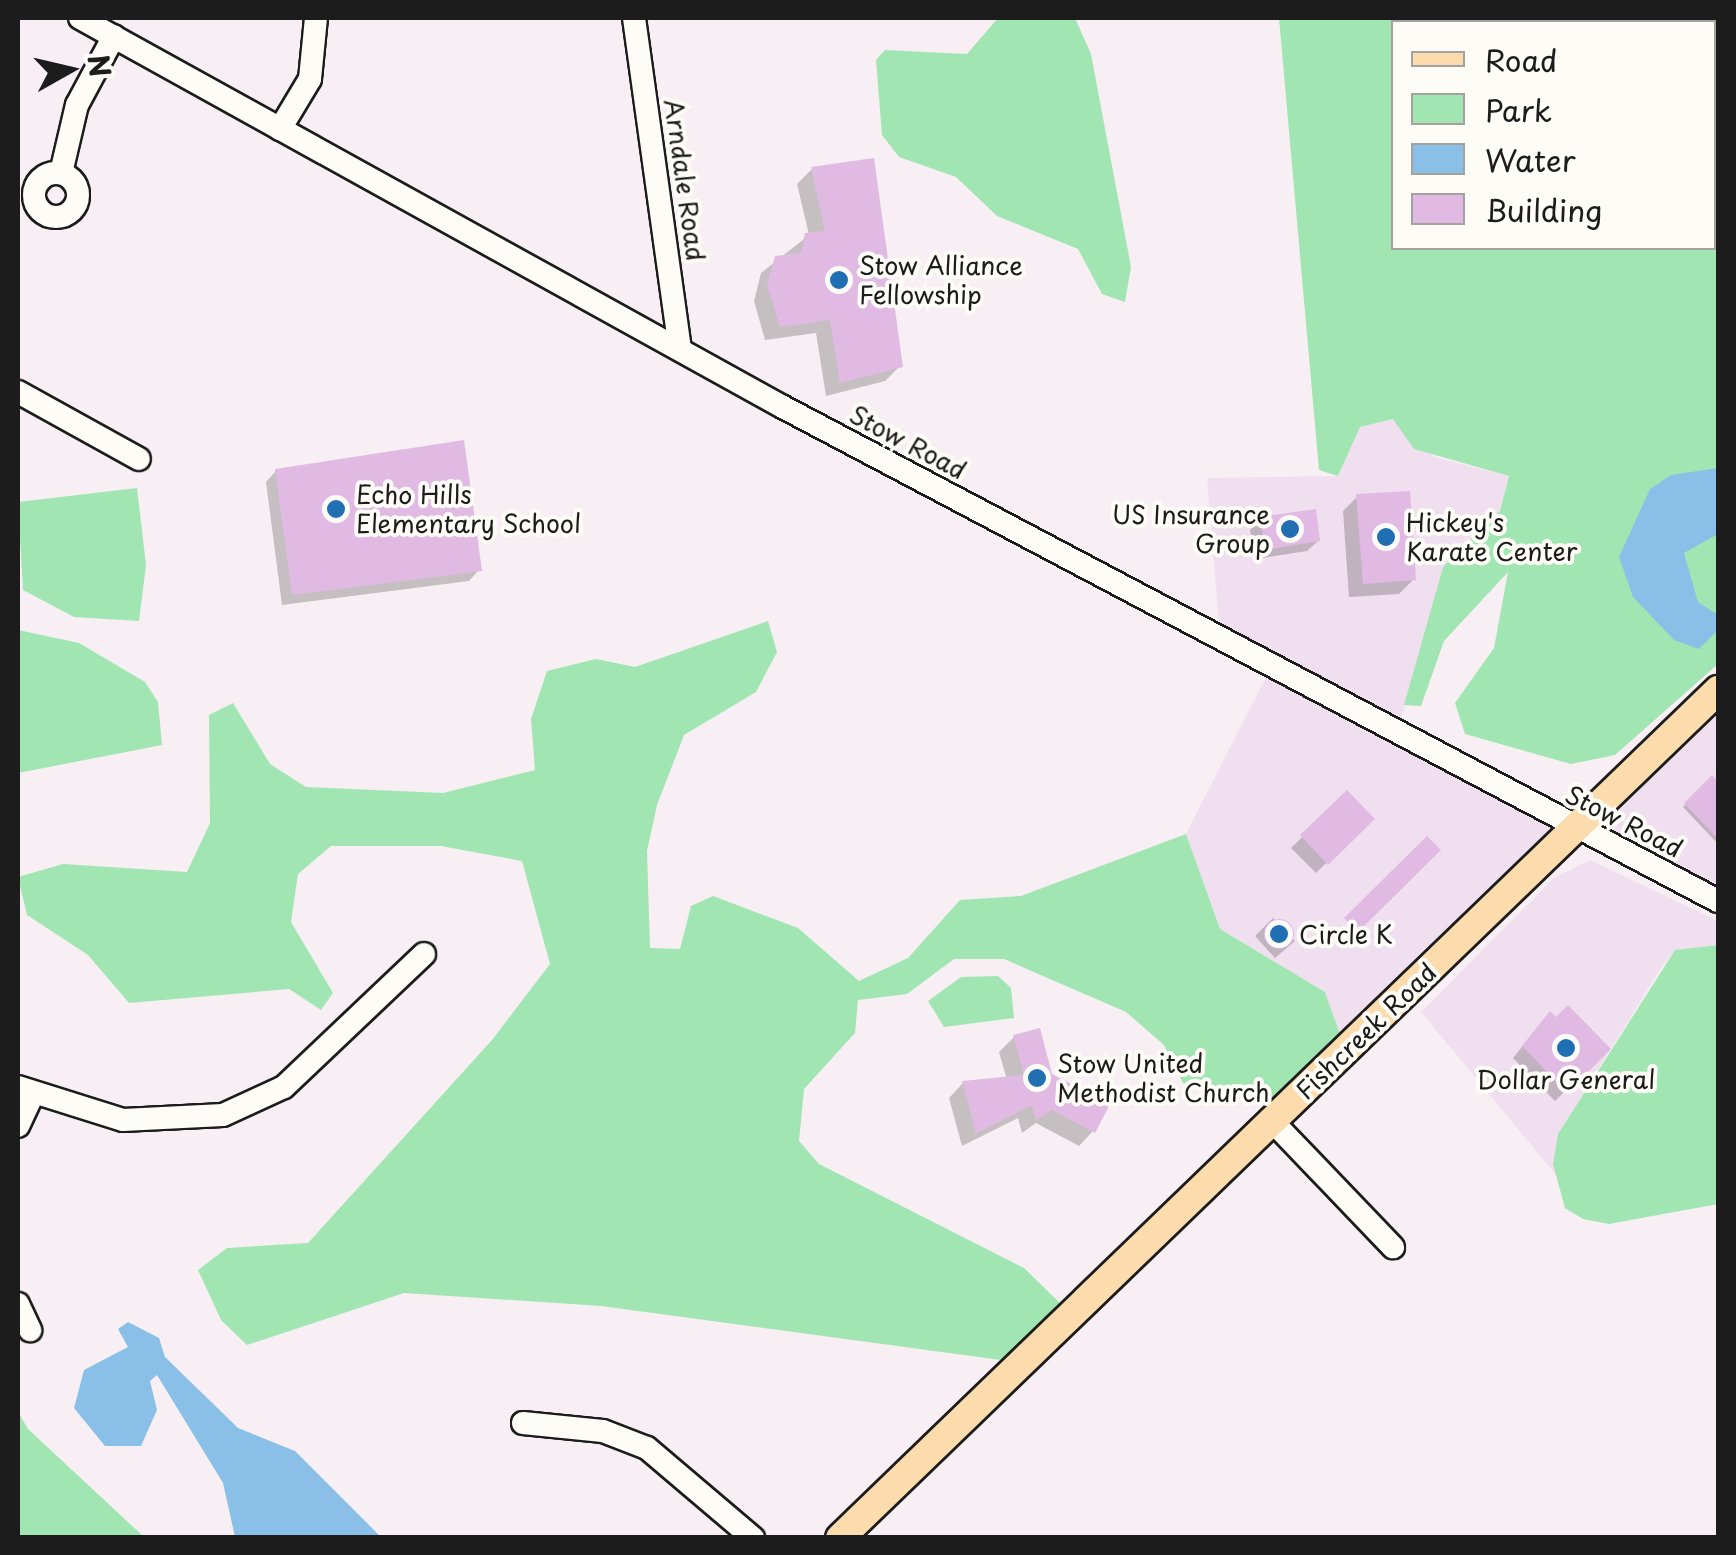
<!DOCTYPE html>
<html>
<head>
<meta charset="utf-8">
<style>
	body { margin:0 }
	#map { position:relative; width:1736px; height:1555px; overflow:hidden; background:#f7eff3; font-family:"Playpen Sans",sans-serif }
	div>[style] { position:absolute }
	.built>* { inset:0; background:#f0dfee }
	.green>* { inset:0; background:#a1e6b2 }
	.water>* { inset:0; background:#8ac0e7 }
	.shadow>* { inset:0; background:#0003 }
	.building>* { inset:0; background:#e0bae3 }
	.round { border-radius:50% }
	.roads { filter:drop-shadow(2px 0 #1c1c1c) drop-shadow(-2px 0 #1c1c1c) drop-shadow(0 2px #1c1c1c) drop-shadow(0 -2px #1c1c1c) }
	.minor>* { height:22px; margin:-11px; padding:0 11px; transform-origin:11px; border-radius:11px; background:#fdfcf7 }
	.minor>.ring { margin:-11px; padding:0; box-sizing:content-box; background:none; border:22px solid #fdfcf7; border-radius:50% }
	.major>* { height:28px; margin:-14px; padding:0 14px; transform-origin:14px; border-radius:14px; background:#fcdcac }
	.dots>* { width:28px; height:28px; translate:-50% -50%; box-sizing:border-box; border:5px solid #fdfcf7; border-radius:50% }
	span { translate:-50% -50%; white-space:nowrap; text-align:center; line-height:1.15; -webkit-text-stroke:8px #fdfcf7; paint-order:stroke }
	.street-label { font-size:25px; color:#1c1c1c }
	.poi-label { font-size:25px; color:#1c1c1c }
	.left { translate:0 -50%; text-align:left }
	.right { translate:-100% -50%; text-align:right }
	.frame { position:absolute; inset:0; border:20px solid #1c1c1c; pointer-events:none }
	.legend { position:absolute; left:1391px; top:20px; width:325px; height:230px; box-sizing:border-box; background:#fdfcf7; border:2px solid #a3a29f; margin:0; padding:12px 18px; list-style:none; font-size:30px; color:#1c1c1c }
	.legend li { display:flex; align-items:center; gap:20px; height:50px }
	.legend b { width:50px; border:2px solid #a3a29f }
	.north { position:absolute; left:20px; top:20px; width:100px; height:100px; -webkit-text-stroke:8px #fdfcf7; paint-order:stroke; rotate:82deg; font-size:28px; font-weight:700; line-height:40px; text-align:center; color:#1c1c1c }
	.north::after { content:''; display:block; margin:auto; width:35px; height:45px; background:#1c1c1c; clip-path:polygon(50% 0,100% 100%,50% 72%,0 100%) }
</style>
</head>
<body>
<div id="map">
	<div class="built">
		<i style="clip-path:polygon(1543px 18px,1718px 18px,1718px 169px,1714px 22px)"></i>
		<i style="clip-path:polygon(1393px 419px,1434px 457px,1509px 476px,1500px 511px,1443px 567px,1399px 726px,1219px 624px,1207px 478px,1338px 476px,1360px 427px)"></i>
		<i style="clip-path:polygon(1267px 675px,1570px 830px,1341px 1037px,1325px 992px,1220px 929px,1186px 834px)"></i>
		<i style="clip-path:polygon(1718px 698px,1718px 890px,1588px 828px)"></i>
		<i style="clip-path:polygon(1590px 860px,1718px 921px,1718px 945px,1675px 950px,1661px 968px,1558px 1134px,1557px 1176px,1421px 1012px,1554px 878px)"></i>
	</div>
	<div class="green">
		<i style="clip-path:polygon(998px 18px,1075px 18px,1091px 54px,1131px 267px,1125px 302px,1102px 294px,1078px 249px,997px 216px,956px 177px,899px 157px,882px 135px,876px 60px,885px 50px,967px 54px)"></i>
		<i style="clip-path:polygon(1279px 18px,1543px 18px,1394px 22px,1394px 248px,1714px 248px,1718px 169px,1718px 664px,1615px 755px,1571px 764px,1465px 734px,1455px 703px,1494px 648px,1508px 572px,1444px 641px,1421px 706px,1404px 705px,1443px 567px,1500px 511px,1509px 476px,1414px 449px,1393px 419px,1360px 427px,1338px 476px,1319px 470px)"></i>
		<i style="clip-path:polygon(1554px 18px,1688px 18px,1684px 22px)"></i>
		<i style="clip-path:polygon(137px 488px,146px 565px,139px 621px,74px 617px,23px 590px,18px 502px)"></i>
		<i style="clip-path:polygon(768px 621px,777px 652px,756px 692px,684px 735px,657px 805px,647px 851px,650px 948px,680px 949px,691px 906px,713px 896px,798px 928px,859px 981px,908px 958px,960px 900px,1021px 896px,1186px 834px,1220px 929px,1325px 992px,1341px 1037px,1268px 1106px,1183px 1083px,1164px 1045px,1126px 1012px,1004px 959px,954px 959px,907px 994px,858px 1000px,855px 1033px,804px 1089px,799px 1141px,819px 1164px,1024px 1268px,1064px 1307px,1001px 1360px,601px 1306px,404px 1293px,247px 1345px,221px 1320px,198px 1270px,227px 1248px,308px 1243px,492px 1040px,550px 964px,522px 861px,441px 846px,331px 846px,298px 874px,291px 922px,333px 993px,321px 1010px,289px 989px,129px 1003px,88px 955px,27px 915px,18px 877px,63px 864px,187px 872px,210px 823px,209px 715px,233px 703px,270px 764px,306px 787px,443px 793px,535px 770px,531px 719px,547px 671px,596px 659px,635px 667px)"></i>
		<i style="clip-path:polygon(18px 630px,79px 643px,145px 682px,158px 702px,162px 745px,18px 773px)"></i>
		<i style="clip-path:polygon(1718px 945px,1718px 1204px,1609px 1224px,1583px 1219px,1565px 1208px,1553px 1164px,1558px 1134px,1675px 950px)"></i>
		<i style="clip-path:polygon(998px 976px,1011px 988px,1014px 1018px,944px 1027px,928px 1001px,961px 977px)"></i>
		<i style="clip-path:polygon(18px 1412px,28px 1429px,144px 1537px,18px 1537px)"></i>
	</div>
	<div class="water">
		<i style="clip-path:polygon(1718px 468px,1718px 534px,1684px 553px,1698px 602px,1718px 615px,1718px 630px,1699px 649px,1674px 640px,1633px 597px,1619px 557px,1650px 489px,1671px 475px)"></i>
		<i style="clip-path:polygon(128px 1322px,159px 1338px,165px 1357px,238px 1428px,295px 1451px,381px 1537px,235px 1537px,223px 1483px,157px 1375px,150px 1381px,157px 1410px,141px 1446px,105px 1446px,74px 1408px,84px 1370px,128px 1347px,118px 1329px)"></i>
	</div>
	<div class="shadow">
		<i style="clip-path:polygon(812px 169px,900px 366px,885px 381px,826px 396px,816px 333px,765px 340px,754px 301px,761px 273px,809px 235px,797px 184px)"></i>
		<i style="clip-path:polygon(276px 471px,479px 570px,469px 581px,282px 605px,266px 482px)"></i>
		<i style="clip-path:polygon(1357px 497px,1414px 579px,1399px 594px,1349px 597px,1343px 511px)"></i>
		<i style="clip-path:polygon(1261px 520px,1318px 541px,1307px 551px,1255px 559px,1250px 530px)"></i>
		<i style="clip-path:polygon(1712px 779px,1718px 786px,1718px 844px,1683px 807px)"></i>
		<i style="clip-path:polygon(1347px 794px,1371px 819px,1316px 873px,1291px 848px)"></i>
		<i style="clip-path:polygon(1273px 918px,1295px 941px,1275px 958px,1255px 936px)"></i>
		<i style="clip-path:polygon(1540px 1025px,1608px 1049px,1555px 1101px,1513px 1058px)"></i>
		<i style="clip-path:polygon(1014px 1037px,1093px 1131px,1079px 1146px,1036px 1123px,1022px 1133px,1018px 1118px,962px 1146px,949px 1098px,963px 1083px,1007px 1080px,999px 1052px)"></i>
	</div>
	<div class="building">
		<i style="clip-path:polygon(874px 158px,903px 367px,840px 383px,830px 320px,780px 327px,767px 285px,775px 256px,801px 253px,805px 233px,825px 231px,811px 167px)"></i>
		<i style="clip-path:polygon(464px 440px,482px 571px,292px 595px,275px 469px)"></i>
		<i style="clip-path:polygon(1410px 491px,1416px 580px,1363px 584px,1356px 494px)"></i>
		<i style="clip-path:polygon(1316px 509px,1320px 541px,1265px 550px,1260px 517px)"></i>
		<i style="clip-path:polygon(1712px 775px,1718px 782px,1718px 839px,1684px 803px)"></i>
		<i style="clip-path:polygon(1347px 790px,1375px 819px,1328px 865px,1300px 835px)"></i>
		<i style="clip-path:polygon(1427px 836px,1441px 850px,1357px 933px,1344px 918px)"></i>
		<i class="round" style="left:1264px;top:919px;width:30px;height:30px"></i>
		<i style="clip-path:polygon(1568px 1005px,1611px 1049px,1567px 1093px,1522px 1046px,1550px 1011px,1556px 1017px)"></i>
		<i style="clip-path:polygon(1040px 1028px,1052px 1074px,1110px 1104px,1095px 1133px,1052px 1110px,1036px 1120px,1032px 1105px,976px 1133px,962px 1081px,1024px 1075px,1013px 1035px)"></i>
	</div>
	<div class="roads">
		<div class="minor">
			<i style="left:80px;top:18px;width:803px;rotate:28.96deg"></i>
			<i style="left:783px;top:407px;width:1057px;rotate:27.85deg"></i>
			<i style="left:634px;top:18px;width:335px;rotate:82.1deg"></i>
			<i style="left:280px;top:129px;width:58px;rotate:-59deg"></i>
			<i style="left:310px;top:79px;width:61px;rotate:-84.4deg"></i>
			<i class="ring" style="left:34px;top:173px;width:22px;height:22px"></i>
			<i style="left:61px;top:173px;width:70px;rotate:-76.8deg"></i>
			<i style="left:77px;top:105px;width:78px;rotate:-61.8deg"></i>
			<i style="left:18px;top:392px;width:138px;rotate:29deg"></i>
			<i style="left:18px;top:1087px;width:110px;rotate:17.4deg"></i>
			<i style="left:123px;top:1120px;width:100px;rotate:-2.9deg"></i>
			<i style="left:223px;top:1115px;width:67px;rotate:-24.7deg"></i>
			<i style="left:284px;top:1087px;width:193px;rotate:-43.5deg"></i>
			<i style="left:1272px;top:1121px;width:175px;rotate:46.2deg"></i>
			<i style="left:18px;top:1126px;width:35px;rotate:-65deg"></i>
			<i style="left:18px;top:1304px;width:29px;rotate:65deg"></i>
			<i style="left:523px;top:1423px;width:80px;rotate:5.7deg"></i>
			<i style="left:603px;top:1431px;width:47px;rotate:21.1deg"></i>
			<i style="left:647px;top:1448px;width:139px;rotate:40.3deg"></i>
		</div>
		<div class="major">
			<i style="left:840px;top:1538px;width:1221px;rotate:-44deg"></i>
		</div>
	</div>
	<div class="dots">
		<i style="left:839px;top:280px;background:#1f6fb2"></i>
		<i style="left:336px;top:509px;background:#1f6fb2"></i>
		<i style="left:1290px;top:529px;background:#1f6fb2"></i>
		<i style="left:1386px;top:537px;background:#1f6fb2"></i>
		<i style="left:1279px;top:934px;background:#1f6fb2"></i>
		<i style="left:1566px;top:1048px;background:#1f6fb2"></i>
		<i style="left:1037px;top:1078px;background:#1f6fb2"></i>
	</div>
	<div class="street-label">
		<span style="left:685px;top:180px;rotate:82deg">Arndale Road</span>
		<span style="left:908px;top:442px;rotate:28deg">Stow Road</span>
		<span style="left:1624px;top:821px;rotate:27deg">Stow Road</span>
		<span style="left:1366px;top:1031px;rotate:-44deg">Fishcreek Road</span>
	</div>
	<div class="poi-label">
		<span class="left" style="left:859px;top:280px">Stow Alliance<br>Fellowship</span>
		<span class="left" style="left:356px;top:509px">Echo Hills<br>Elementary School</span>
		<span class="right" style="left:1270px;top:529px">US Insurance<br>Group</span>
		<span class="left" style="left:1406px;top:537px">Hickey's<br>Karate Center</span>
		<span class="left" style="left:1299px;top:934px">Circle K</span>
		<span class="left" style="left:1057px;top:1078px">Stow United<br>Methodist Church</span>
		<span style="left:1566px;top:1079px">Dollar General</span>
	</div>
	<div class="frame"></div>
	<ul class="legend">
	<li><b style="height:12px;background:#fcdcac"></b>Road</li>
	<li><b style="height:28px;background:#a1e6b2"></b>Park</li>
	<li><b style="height:28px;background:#8ac0e7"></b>Water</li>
	<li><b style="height:28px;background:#e0bae3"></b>Building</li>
	</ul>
	<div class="north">N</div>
</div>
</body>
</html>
